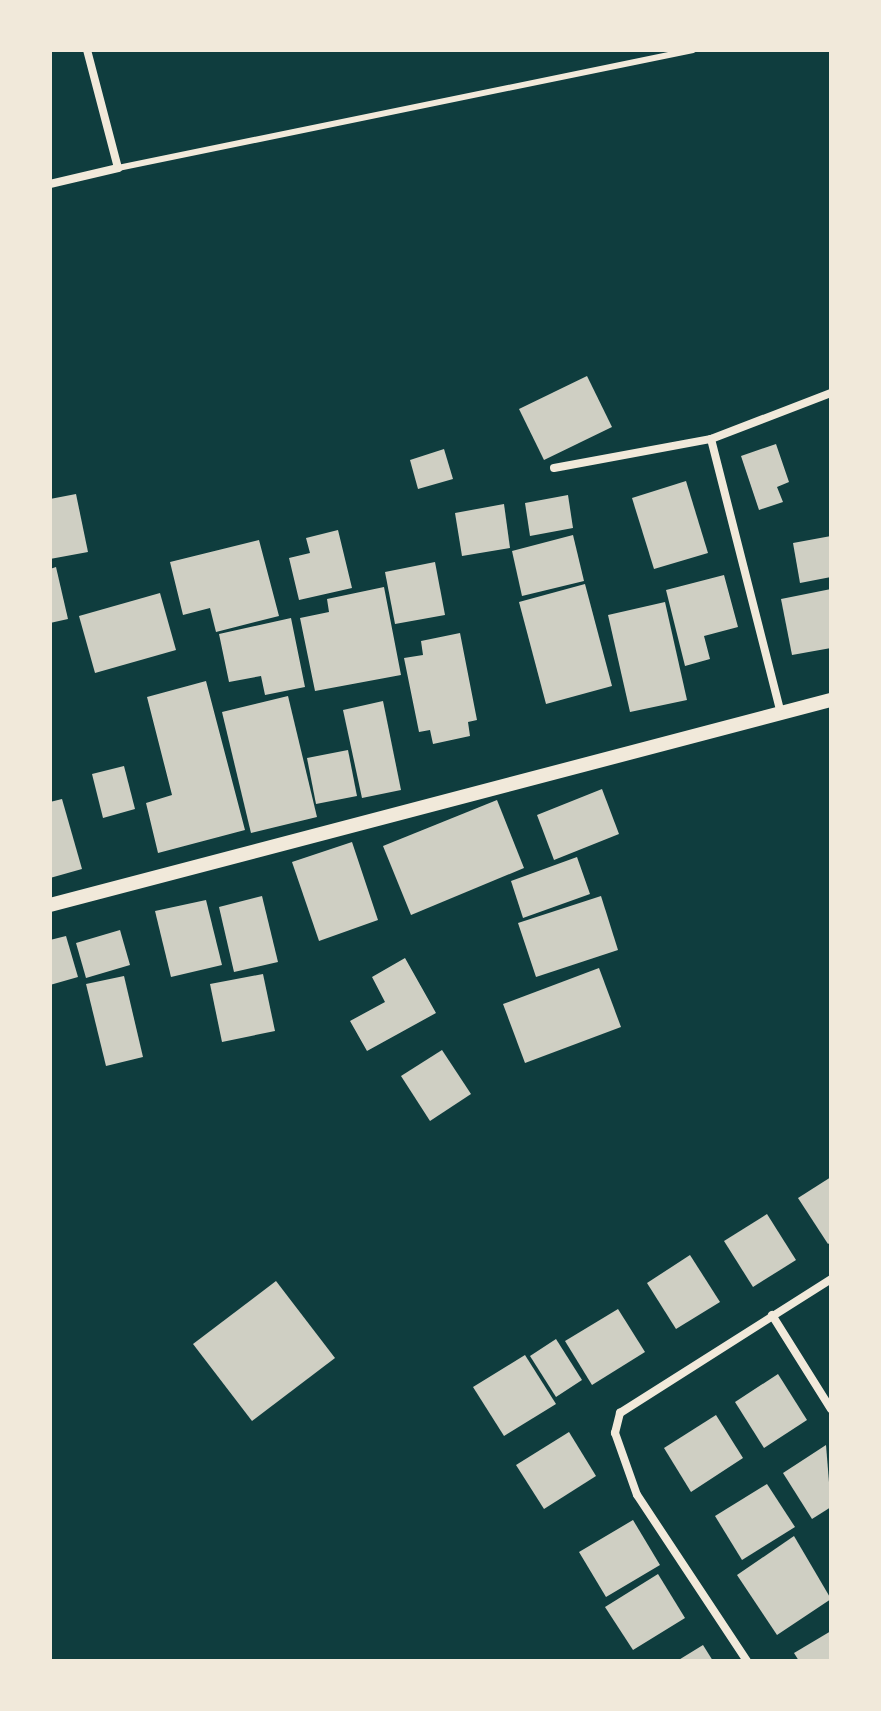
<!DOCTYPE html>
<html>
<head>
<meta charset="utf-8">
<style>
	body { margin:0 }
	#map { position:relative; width:881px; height:1711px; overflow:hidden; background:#0f3d3e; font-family:"Sofia Sans Condensed",sans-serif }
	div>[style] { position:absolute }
	.building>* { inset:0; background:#cfcfc3 }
	.service>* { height:6px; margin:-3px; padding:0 3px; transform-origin:3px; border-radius:3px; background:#f1e9da }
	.minor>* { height:8px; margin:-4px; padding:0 4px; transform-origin:4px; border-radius:4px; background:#f1e9da }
	.tertiary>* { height:14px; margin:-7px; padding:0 7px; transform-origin:7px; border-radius:7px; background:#f1e9da }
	span { translate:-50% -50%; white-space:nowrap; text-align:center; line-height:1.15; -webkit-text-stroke:6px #f1e9da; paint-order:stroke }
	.frame { position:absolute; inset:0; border:52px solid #f1e9da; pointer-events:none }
</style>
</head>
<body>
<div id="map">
	<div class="building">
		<i style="clip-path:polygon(587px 376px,612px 427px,544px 460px,519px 409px)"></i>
		<i style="clip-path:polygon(776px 444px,789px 482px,777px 487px,783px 502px,759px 510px,741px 456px)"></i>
		<i style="clip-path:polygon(444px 449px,453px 479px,418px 489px,410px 460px)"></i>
		<i style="clip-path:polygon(686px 481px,708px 553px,654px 569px,632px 498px)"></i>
		<i style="clip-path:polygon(76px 494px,88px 552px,50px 559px,50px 499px)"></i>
		<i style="clip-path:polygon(568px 495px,573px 528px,530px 536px,525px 503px)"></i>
		<i style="clip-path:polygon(504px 504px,510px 548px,462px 556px,455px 513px)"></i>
		<i style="clip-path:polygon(338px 530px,352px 588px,299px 600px,289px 558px,310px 553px,306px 538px)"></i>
		<i style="clip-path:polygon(573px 535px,584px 581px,522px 596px,512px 551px)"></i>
		<i style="clip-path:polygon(831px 536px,831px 577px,800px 583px,793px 543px)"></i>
		<i style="clip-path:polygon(259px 540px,279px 616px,216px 632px,210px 608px,183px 615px,170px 562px)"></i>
		<i style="clip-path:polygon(435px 562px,445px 615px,395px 624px,385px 572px)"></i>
		<i style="clip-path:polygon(56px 567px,68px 619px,50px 623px,50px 569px)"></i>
		<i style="clip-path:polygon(724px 575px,738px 627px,704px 636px,710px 659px,685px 666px,666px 590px)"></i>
		<i style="clip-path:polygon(585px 584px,612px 686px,546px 704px,519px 602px)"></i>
		<i style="clip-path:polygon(384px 587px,401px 675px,315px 691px,300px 618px,329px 612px,327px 599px)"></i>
		<i style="clip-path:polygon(831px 589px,831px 648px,792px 655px,781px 599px)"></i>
		<i style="clip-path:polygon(160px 593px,176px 650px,95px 673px,79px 616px)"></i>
		<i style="clip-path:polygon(665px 602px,687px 700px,630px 712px,608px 615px)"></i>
		<i style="clip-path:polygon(291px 618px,305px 687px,265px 695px,261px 676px,229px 682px,219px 634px)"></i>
		<i style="clip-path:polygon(460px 633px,477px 720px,468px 722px,470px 736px,433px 744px,430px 730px,419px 732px,404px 658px,423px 655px,421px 641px)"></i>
		<i style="clip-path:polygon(206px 681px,245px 830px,158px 853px,146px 803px,172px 795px,147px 697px)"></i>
		<i style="clip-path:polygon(288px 696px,317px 817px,251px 833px,222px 712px)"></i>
		<i style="clip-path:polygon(383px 701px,401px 790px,362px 798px,343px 710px)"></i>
		<i style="clip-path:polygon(348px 750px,357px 796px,316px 804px,307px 758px)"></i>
		<i style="clip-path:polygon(124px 766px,135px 809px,103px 818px,92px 774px)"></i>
		<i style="clip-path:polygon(602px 789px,619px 834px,554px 860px,537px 815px)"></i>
		<i style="clip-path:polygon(62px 799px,82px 869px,50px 878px,50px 802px)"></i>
		<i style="clip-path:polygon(497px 800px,524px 868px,411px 915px,383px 846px)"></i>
		<i style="clip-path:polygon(352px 842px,378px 920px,319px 941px,292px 862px)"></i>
		<i style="clip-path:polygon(577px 857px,590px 894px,523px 918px,511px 881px)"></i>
		<i style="clip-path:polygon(262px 896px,278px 962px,234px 972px,219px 907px)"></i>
		<i style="clip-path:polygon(601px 896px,618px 950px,536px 977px,518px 923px)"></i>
		<i style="clip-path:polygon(206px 900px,222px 965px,171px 977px,155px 911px)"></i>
		<i style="clip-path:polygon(120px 930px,130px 965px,86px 978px,76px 943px)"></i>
		<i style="clip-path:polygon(66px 936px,78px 977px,50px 985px,50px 940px)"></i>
		<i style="clip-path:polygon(405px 958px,436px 1013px,367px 1051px,350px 1021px,385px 1002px,372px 977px)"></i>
		<i style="clip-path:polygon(599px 968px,621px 1027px,525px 1063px,503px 1004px)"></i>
		<i style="clip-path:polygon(263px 974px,275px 1031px,222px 1042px,210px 984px)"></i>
		<i style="clip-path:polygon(124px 976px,143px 1057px,106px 1066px,86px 984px)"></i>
		<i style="clip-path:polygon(442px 1050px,471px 1094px,430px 1121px,401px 1076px)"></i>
		<i style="clip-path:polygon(831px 1177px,831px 1242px,828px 1244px,798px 1198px)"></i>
		<i style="clip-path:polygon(767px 1214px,796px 1260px,753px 1287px,724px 1241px)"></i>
		<i style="clip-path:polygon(690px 1255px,720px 1302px,676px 1329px,647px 1283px)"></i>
		<i style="clip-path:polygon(276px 1281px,335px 1358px,252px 1421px,193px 1344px)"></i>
		<i style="clip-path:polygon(618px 1309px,645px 1352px,592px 1385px,565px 1341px)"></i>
		<i style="clip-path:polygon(556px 1339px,582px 1380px,556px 1397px,530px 1356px)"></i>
		<i style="clip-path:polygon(525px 1355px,556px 1404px,504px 1436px,473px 1387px)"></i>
		<i style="clip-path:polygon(778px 1374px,807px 1420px,764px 1448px,735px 1402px)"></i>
		<i style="clip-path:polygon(716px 1415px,743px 1458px,691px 1492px,664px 1448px)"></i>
		<i style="clip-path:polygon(569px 1432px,596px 1476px,544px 1509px,516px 1465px)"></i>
		<i style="clip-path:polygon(826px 1445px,831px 1507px,812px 1519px,783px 1473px)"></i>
		<i style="clip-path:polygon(767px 1484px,795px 1527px,742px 1560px,715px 1516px)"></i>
		<i style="clip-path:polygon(633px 1520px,660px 1565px,606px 1597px,579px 1552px)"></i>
		<i style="clip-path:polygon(794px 1536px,831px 1599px,777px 1635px,737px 1575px)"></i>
		<i style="clip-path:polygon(658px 1574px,685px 1618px,633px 1650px,605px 1607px)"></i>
		<i style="clip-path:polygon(831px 1631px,831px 1661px,799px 1661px,794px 1653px)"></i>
		<i style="clip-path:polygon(703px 1645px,713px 1661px,677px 1661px)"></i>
	</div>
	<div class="service">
		<i style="left:118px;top:168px;width:587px;rotate:-11.6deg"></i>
	</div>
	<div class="minor">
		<i style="left:50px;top:184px;width:70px;rotate:-13.2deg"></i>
		<i style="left:118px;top:168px;width:122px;rotate:-104.7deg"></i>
		<i style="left:711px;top:439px;width:283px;rotate:75.7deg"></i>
		<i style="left:554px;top:468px;width:160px;rotate:-10.5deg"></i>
		<i style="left:711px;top:439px;width:129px;rotate:-21deg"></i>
		<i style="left:772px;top:1315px;width:111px;rotate:57.9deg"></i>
		<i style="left:747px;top:1661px;width:199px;rotate:-123.5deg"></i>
		<i style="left:637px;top:1495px;width:66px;rotate:-109.5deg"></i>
		<i style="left:615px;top:1433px;width:21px;rotate:-76deg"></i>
		<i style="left:620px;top:1413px;width:250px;rotate:-32.4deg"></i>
	</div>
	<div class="tertiary">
		<i style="left:50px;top:905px;width:807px;rotate:-14.71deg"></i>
	</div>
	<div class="frame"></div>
</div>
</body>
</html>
